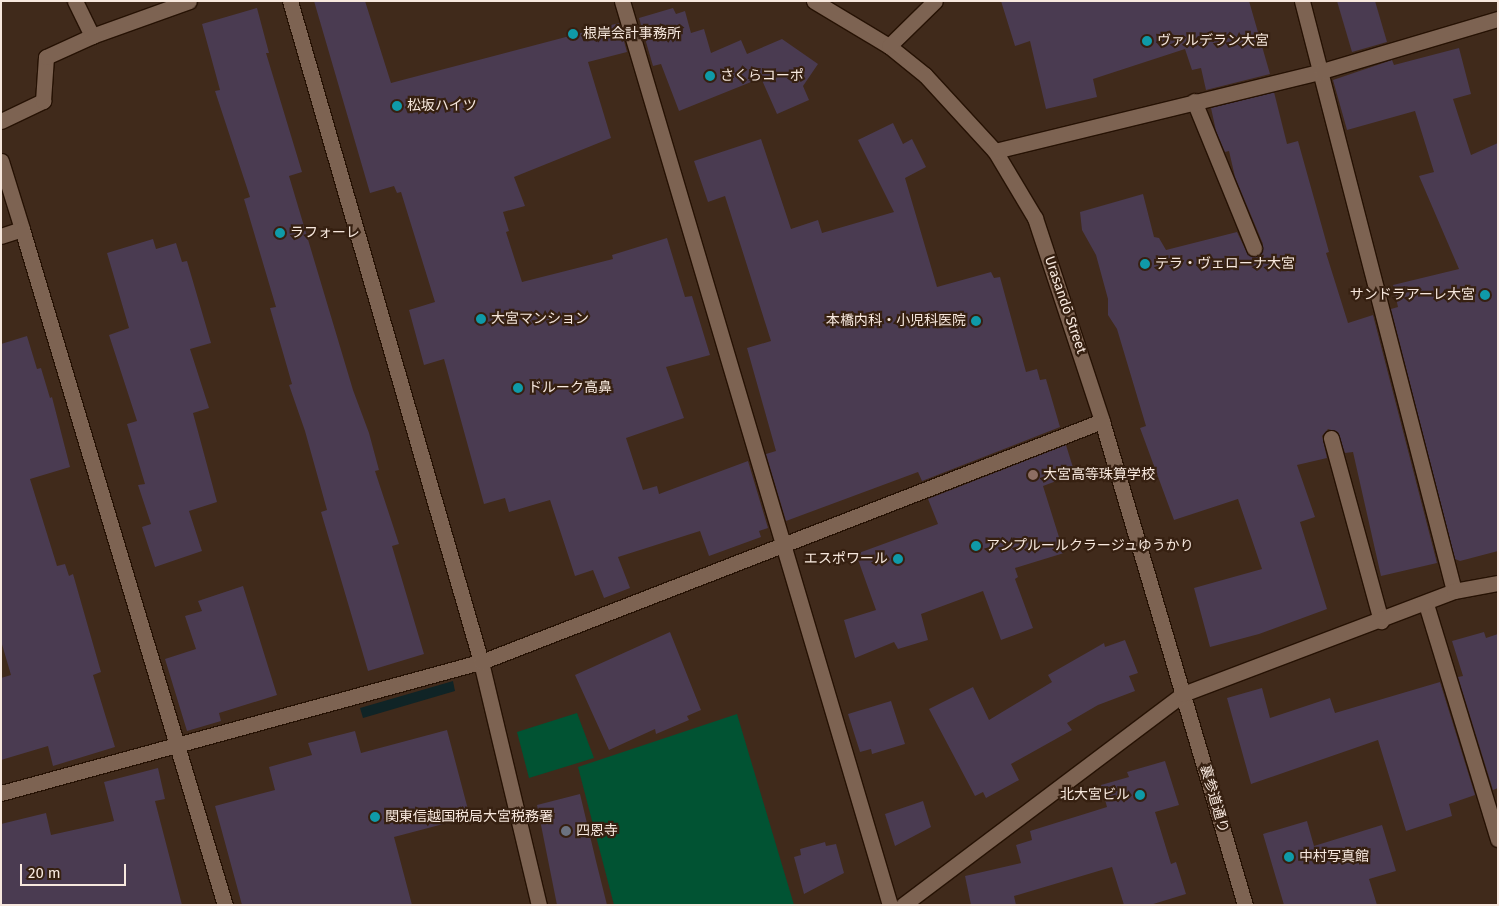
<!DOCTYPE html>
<html>
<head>
<meta charset="utf-8">
<style>
	body { margin:0 }
	#map { position:relative; width:1499px; height:906px; overflow:hidden; background:#402a1b; font-family:"Fira Sans","Noto Sans JP",sans-serif }
	div>[style] { position:absolute }
	.green>* { inset:0; background:#015333 }
	.water>* { inset:0; background:#102426 }
	.building>* { inset:0; background:#4a3b51 }
	.roads { filter:drop-shadow(1px 0 #261204) drop-shadow(-1px 0 #261204) drop-shadow(0 1px #261204) drop-shadow(0 -1px #261204) }
	.minor>* { height:15px; margin:-7.5px; padding:0 7.5px; transform-origin:7.5px; border-radius:7.5px; background:#7d6352 }
	.dots>* { width:14px; height:14px; translate:-50% -50%; box-sizing:border-box; border:2px solid #362011; border-radius:50% }
	span { translate:-50% -50%; white-space:nowrap; text-align:center; line-height:1.15; -webkit-text-stroke:4.5px #362011; paint-order:stroke }
	.poi-label { font-size:14px; color:#f7e8de }
	.left { translate:0 -50%; text-align:left }
	.right { translate:-100% -50%; text-align:right }
	.street-label { font-size:14px; color:#f7e8de }
	.frame { position:absolute; inset:0; border:2px solid #f7e8de; pointer-events:none }
	.scale { position:absolute; left:20px; top:864px; width:106px; height:22px; box-sizing:border-box; border:2px solid #f7e8de; border-top:0; padding-left:6px; font-size:15px; line-height:18px; white-space:nowrap; color:#f7e8de; -webkit-text-stroke:4px #362011; paint-order:stroke }
</style>
</head>
<body>
<div id="map">
	<div class="green">
		<i style="clip-path:polygon(577px 713px,594px 758px,529px 778px,517px 732px)"></i>
		<i style="clip-path:polygon(737px 714px,794px 905px,614px 905px,578px 767px)"></i>
	</div>
	<div class="water">
		<i style="clip-path:polygon(453px 681px,455px 691px,363px 718px,360px 708px)"></i>
	</div>
	<div class="building">
		<i style="clip-path:polygon(314px 1px,365px 1px,391px 83px,619px 23px,627px 52px,588px 62px,611px 138px,514px 177px,525px 206px,503px 212px,509px 231px,506px 232px,522px 282px,613px 259px,612px 255px,667px 238px,685px 297px,692px 296px,710px 355px,666px 367px,684px 418px,626px 438px,643px 490px,657px 486px,659px 494px,748px 461px,768px 528px,759px 531px,761px 537px,709px 556px,700px 531px,618px 557px,630px 588px,604px 598px,593px 570px,575px 576px,550px 500px,509px 512px,505px 498px,484px 504px,444px 359px,424px 365px,409px 310px,435px 302px,401px 192px,397px 193px,394px 186px,370px 193px)"></i>
		<i style="clip-path:polygon(1001px 1px,1249px 1px,1270px 74px,1206px 90px,1201px 68px,1192px 70px,1185px 49px,1093px 79px,1097px 97px,1046px 109px,1030px 41px,1015px 46px)"></i>
		<i style="clip-path:polygon(1337px 1px,1375px 1px,1387px 42px,1352px 52px)"></i>
		<i style="clip-path:polygon(257px 8px,269px 53px,266px 53px,302px 172px,289px 176px,353px 390px,369px 433px,379px 470px,375px 471px,399px 544px,392px 546px,424px 654px,368px 671px,321px 512px,327px 510px,305px 431px,289px 385px,292px 384px,270px 308px,276px 307px,244px 199px,250px 197px,215px 91px,220px 90px,202px 24px)"></i>
		<i style="clip-path:polygon(673px 8px,676px 14px,685px 11px,691px 33px,704px 29px,711px 53px,741px 40px,747px 54px,782px 39px,818px 64px,803px 86px,809px 100px,777px 114px,761px 78px,679px 111px,661px 64px,653px 66px,639px 18px)"></i>
		<i style="clip-path:polygon(1459px 48px,1471px 94px,1453px 99px,1471px 155px,1498px 143px,1498px 551px,1460px 561px,1455px 559px,1391px 309px,1398px 307px,1393px 285px,1459px 269px,1419px 176px,1434px 172px,1415px 111px,1347px 130px,1333px 80px,1392px 60px,1394px 65px)"></i>
		<i style="clip-path:polygon(1274px 92px,1287px 144px,1298px 141px,1329px 252px,1326px 253px,1348px 323px,1373px 315px,1437px 563px,1381px 576px,1353px 452px,1345px 453px,1338px 432px,1328px 429px,1322px 436px,1327px 458px,1297px 465px,1315px 517px,1300px 522px,1327px 609px,1259px 634px,1210px 647px,1194px 588px,1262px 569px,1238px 499px,1174px 520px,1140px 428px,1146px 426px,1117px 329px,1108px 315px,1108px 299px,1096px 255px,1082px 230px,1080px 212px,1143px 194px,1154px 237px,1159px 238px,1166px 250px,1237px 232px,1248px 255px,1258px 256px,1263px 244px,1235px 177px,1229px 151px,1225px 152px,1216px 131px,1211px 108px)"></i>
		<i style="clip-path:polygon(893px 123px,903px 144px,912px 139px,926px 167px,905px 178px,937px 287px,991px 272px,994px 278px,1000px 277px,1026px 372px,1037px 369px,1040px 380px,1046px 379px,1060px 427px,922px 481px,918px 472px,786px 521px,766px 454px,776px 451px,747px 348px,771px 341px,725px 196px,708px 202px,694px 161px,761px 139px,791px 229px,818px 220px,822px 233px,894px 212px,858px 140px)"></i>
		<i style="clip-path:polygon(153px 239px,156px 249px,176px 243px,182px 262px,187px 261px,211px 343px,190px 349px,209px 408px,193px 413px,217px 502px,189px 511px,202px 551px,155px 567px,142px 527px,151px 524px,138px 485px,145px 484px,127px 424px,137px 421px,109px 335px,129px 328px,107px 253px)"></i>
		<i style="clip-path:polygon(27px 336px,37px 369px,41px 368px,50px 398px,52px 397px,70px 467px,30px 479px,57px 566px,65px 564px,69px 576px,73px 574px,101px 672px,93px 675px,115px 747px,53px 766px,48px 746px,1px 760px,1px 678px,11px 675px,1px 641px,1px 344px)"></i>
		<i style="clip-path:polygon(1066px 445px,1075px 474px,1043px 486px,1064px 553px,1015px 568px,1018px 577px,1015px 579px,1033px 628px,1001px 640px,983px 591px,921px 614px,928px 640px,898px 649px,894px 642px,855px 658px,844px 620px,876px 610px,856px 554px,938px 524px,928px 499px)"></i>
		<i style="clip-path:polygon(243px 586px,277px 695px,219px 713px,221px 721px,187px 731px,165px 659px,196px 649px,185px 616px,202px 611px,198px 601px)"></i>
		<i style="clip-path:polygon(670px 632px,701px 710px,687px 716px,689px 720px,656px 734px,655px 729px,609px 750px,575px 675px)"></i>
		<i style="clip-path:polygon(1484px 632px,1486px 638px,1498px 634px,1498px 788px,1493px 790px,1458px 677px,1463px 676px,1452px 641px)"></i>
		<i style="clip-path:polygon(1125px 640px,1138px 673px,1129px 676px,1135px 691px,1098px 705px,1067px 723px,1072px 730px,1011px 764px,1019px 780px,986px 798px,983px 792px,975px 796px,929px 709px,973px 687px,989px 720px,1052px 682px,1048px 675px,1104px 643px,1105px 647px)"></i>
		<i style="clip-path:polygon(1440px 682px,1475px 795px,1449px 804px,1452px 816px,1406px 831px,1378px 740px,1251px 784px,1227px 698px,1262px 688px,1270px 718px,1330px 698px,1335px 713px)"></i>
		<i style="clip-path:polygon(891px 701px,905px 744px,872px 754px,871px 749px,860px 752px,848px 714px)"></i>
		<i style="clip-path:polygon(447px 730px,470px 817px,394px 837px,412px 905px,242px 905px,215px 806px,275px 790px,269px 767px,312px 755px,308px 743px,355px 731px,361px 753px)"></i>
		<i style="clip-path:polygon(1165px 761px,1179px 805px,1155px 812px,1171px 864px,1176px 862px,1186px 894px,1150px 905px,1124px 905px,1112px 867px,1014px 896px,1016px 905px,971px 905px,965px 876px,1021px 863px,1016px 845px,1032px 840px,1030px 831px,1107px 807px,1101px 785px,1129px 777px,1127px 772px)"></i>
		<i style="clip-path:polygon(158px 768px,165px 799px,155px 801px,182px 905px,1px 905px,1px 824px,46px 813px,51px 835px,114px 821px,104px 782px)"></i>
		<i style="clip-path:polygon(580px 794px,596px 861px,607px 905px,557px 905px,537px 805px)"></i>
		<i style="clip-path:polygon(923px 801px,931px 827px,895px 846px,885px 814px)"></i>
		<i style="clip-path:polygon(1307px 821px,1314px 846px,1382px 825px,1396px 871px,1369px 879px,1377px 905px,1284px 905px,1263px 834px)"></i>
		<i style="clip-path:polygon(825px 842px,826px 846px,836px 844px,844px 873px,804px 894px,794px 857px,801px 855px,800px 849px)"></i>
	</div>
	<div class="roads">
		<div class="minor">
			<i style="left:75px;top:1px;width:39px;rotate:64deg"></i>
			<i style="left:290px;top:1px;width:688px;rotate:73.88deg"></i>
			<i style="left:481px;top:662px;width:250px;rotate:76.6deg"></i>
			<i style="left:622px;top:1px;width:943px;rotate:73.49deg"></i>
			<i style="left:814px;top:1px;width:87px;rotate:31deg"></i>
			<i style="left:889px;top:46px;width:46px;rotate:38.9deg"></i>
			<i style="left:925px;top:75px;width:103px;rotate:47.4deg"></i>
			<i style="left:995px;top:151px;width:78px;rotate:59.2deg"></i>
			<i style="left:1035px;top:218px;width:214px;rotate:71.7deg"></i>
			<i style="left:1102px;top:421px;width:505px;rotate:73.54deg"></i>
			<i style="left:1302px;top:1px;width:609px;rotate:75.55deg"></i>
			<i style="left:889px;top:46px;width:64px;rotate:-44.4deg"></i>
			<i style="left:1194px;top:101px;width:159px;rotate:67.8deg"></i>
			<i style="left:1px;top:121px;width:47px;rotate:-25.5deg"></i>
			<i style="left:43px;top:101px;width:44px;rotate:-86.1deg"></i>
			<i style="left:46px;top:57px;width:51px;rotate:-24.5deg"></i>
			<i style="left:92px;top:36px;width:103px;rotate:-19.8deg"></i>
			<i style="left:995px;top:151px;width:337px;rotate:-13.7deg"></i>
			<i style="left:1322px;top:71px;width:184px;rotate:-16.5deg"></i>
			<i style="left:1px;top:161px;width:71px;rotate:72.8deg"></i>
			<i style="left:22px;top:229px;width:22px;rotate:162deg"></i>
			<i style="left:22px;top:229px;width:706px;rotate:73.29deg"></i>
			<i style="left:1331px;top:438px;width:190px;rotate:74.7deg"></i>
			<i style="left:1426px;top:604px;width:246px;rotate:73deg"></i>
			<i style="left:1px;top:793px;width:498px;rotate:-15.3deg"></i>
			<i style="left:481px;top:662px;width:666px;rotate:-21.21deg"></i>
			<i style="left:903px;top:905px;width:351px;rotate:-37deg"></i>
			<i style="left:1183px;top:694px;width:290px;rotate:-20.8deg"></i>
			<i style="left:1454px;top:591px;width:45px;rotate:-10.3deg"></i>
		</div>
	</div>
	<div class="dots">
		<i style="left:573px;top:34px;background:#0f9aa8"></i>
		<i style="left:1147px;top:41px;background:#0f9aa8"></i>
		<i style="left:710px;top:76px;background:#0f9aa8"></i>
		<i style="left:397px;top:106px;background:#0f9aa8"></i>
		<i style="left:280px;top:233px;background:#0f9aa8"></i>
		<i style="left:1145px;top:264px;background:#0f9aa8"></i>
		<i style="left:1485px;top:295px;background:#0f9aa8"></i>
		<i style="left:481px;top:319px;background:#0f9aa8"></i>
		<i style="left:976px;top:321px;background:#0f9aa8"></i>
		<i style="left:518px;top:388px;background:#0f9aa8"></i>
		<i style="left:1033px;top:475px;background:#8d6e63"></i>
		<i style="left:976px;top:546px;background:#0f9aa8"></i>
		<i style="left:898px;top:559px;background:#0f9aa8"></i>
		<i style="left:1140px;top:795px;background:#0f9aa8"></i>
		<i style="left:375px;top:817px;background:#0f9aa8"></i>
		<i style="left:566px;top:831px;background:#6b7280"></i>
		<i style="left:1289px;top:857px;background:#0f9aa8"></i>
	</div>
	<div class="poi-label">
		<span class="left" style="left:583px;top:34px">根岸会計事務所</span>
		<span class="left" style="left:1157px;top:41px">ヴァルデラン大宮</span>
		<span class="left" style="left:720px;top:76px">さくらコーポ</span>
		<span class="left" style="left:407px;top:106px">松坂ハイツ</span>
		<span class="left" style="left:290px;top:233px">ラフォーレ</span>
		<span class="left" style="left:1155px;top:264px">テラ・ヴェローナ大宮</span>
		<span class="right" style="left:1475px;top:295px">サンドラアーレ大宮</span>
		<span class="left" style="left:491px;top:319px">大宮マンション</span>
		<span class="right" style="left:966px;top:321px">本橋内科・小児科医院</span>
		<span class="left" style="left:528px;top:388px">ドルーク高鼻</span>
		<span class="left" style="left:1043px;top:475px">大宮高等珠算学校</span>
		<span class="left" style="left:986px;top:546px">アンプルールクラージュゆうかり</span>
		<span class="right" style="left:888px;top:559px">エスポワール</span>
		<span class="right" style="left:1130px;top:795px">北大宮ビル</span>
		<span class="left" style="left:385px;top:817px">関東信越国税局大宮税務署</span>
		<span class="left" style="left:576px;top:831px">四恩寺</span>
		<span class="left" style="left:1299px;top:857px">中村写真館</span>
	</div>
	<div class="street-label">
		<span style="left:1065px;top:305px;rotate:71deg">Urasandō Street</span>
		<span style="left:1214px;top:799px;rotate:74deg">裏参道通り</span>
	</div>
	<div class="frame"></div>
	<div class="scale">20 m</div>
</div>
</body>
</html>
